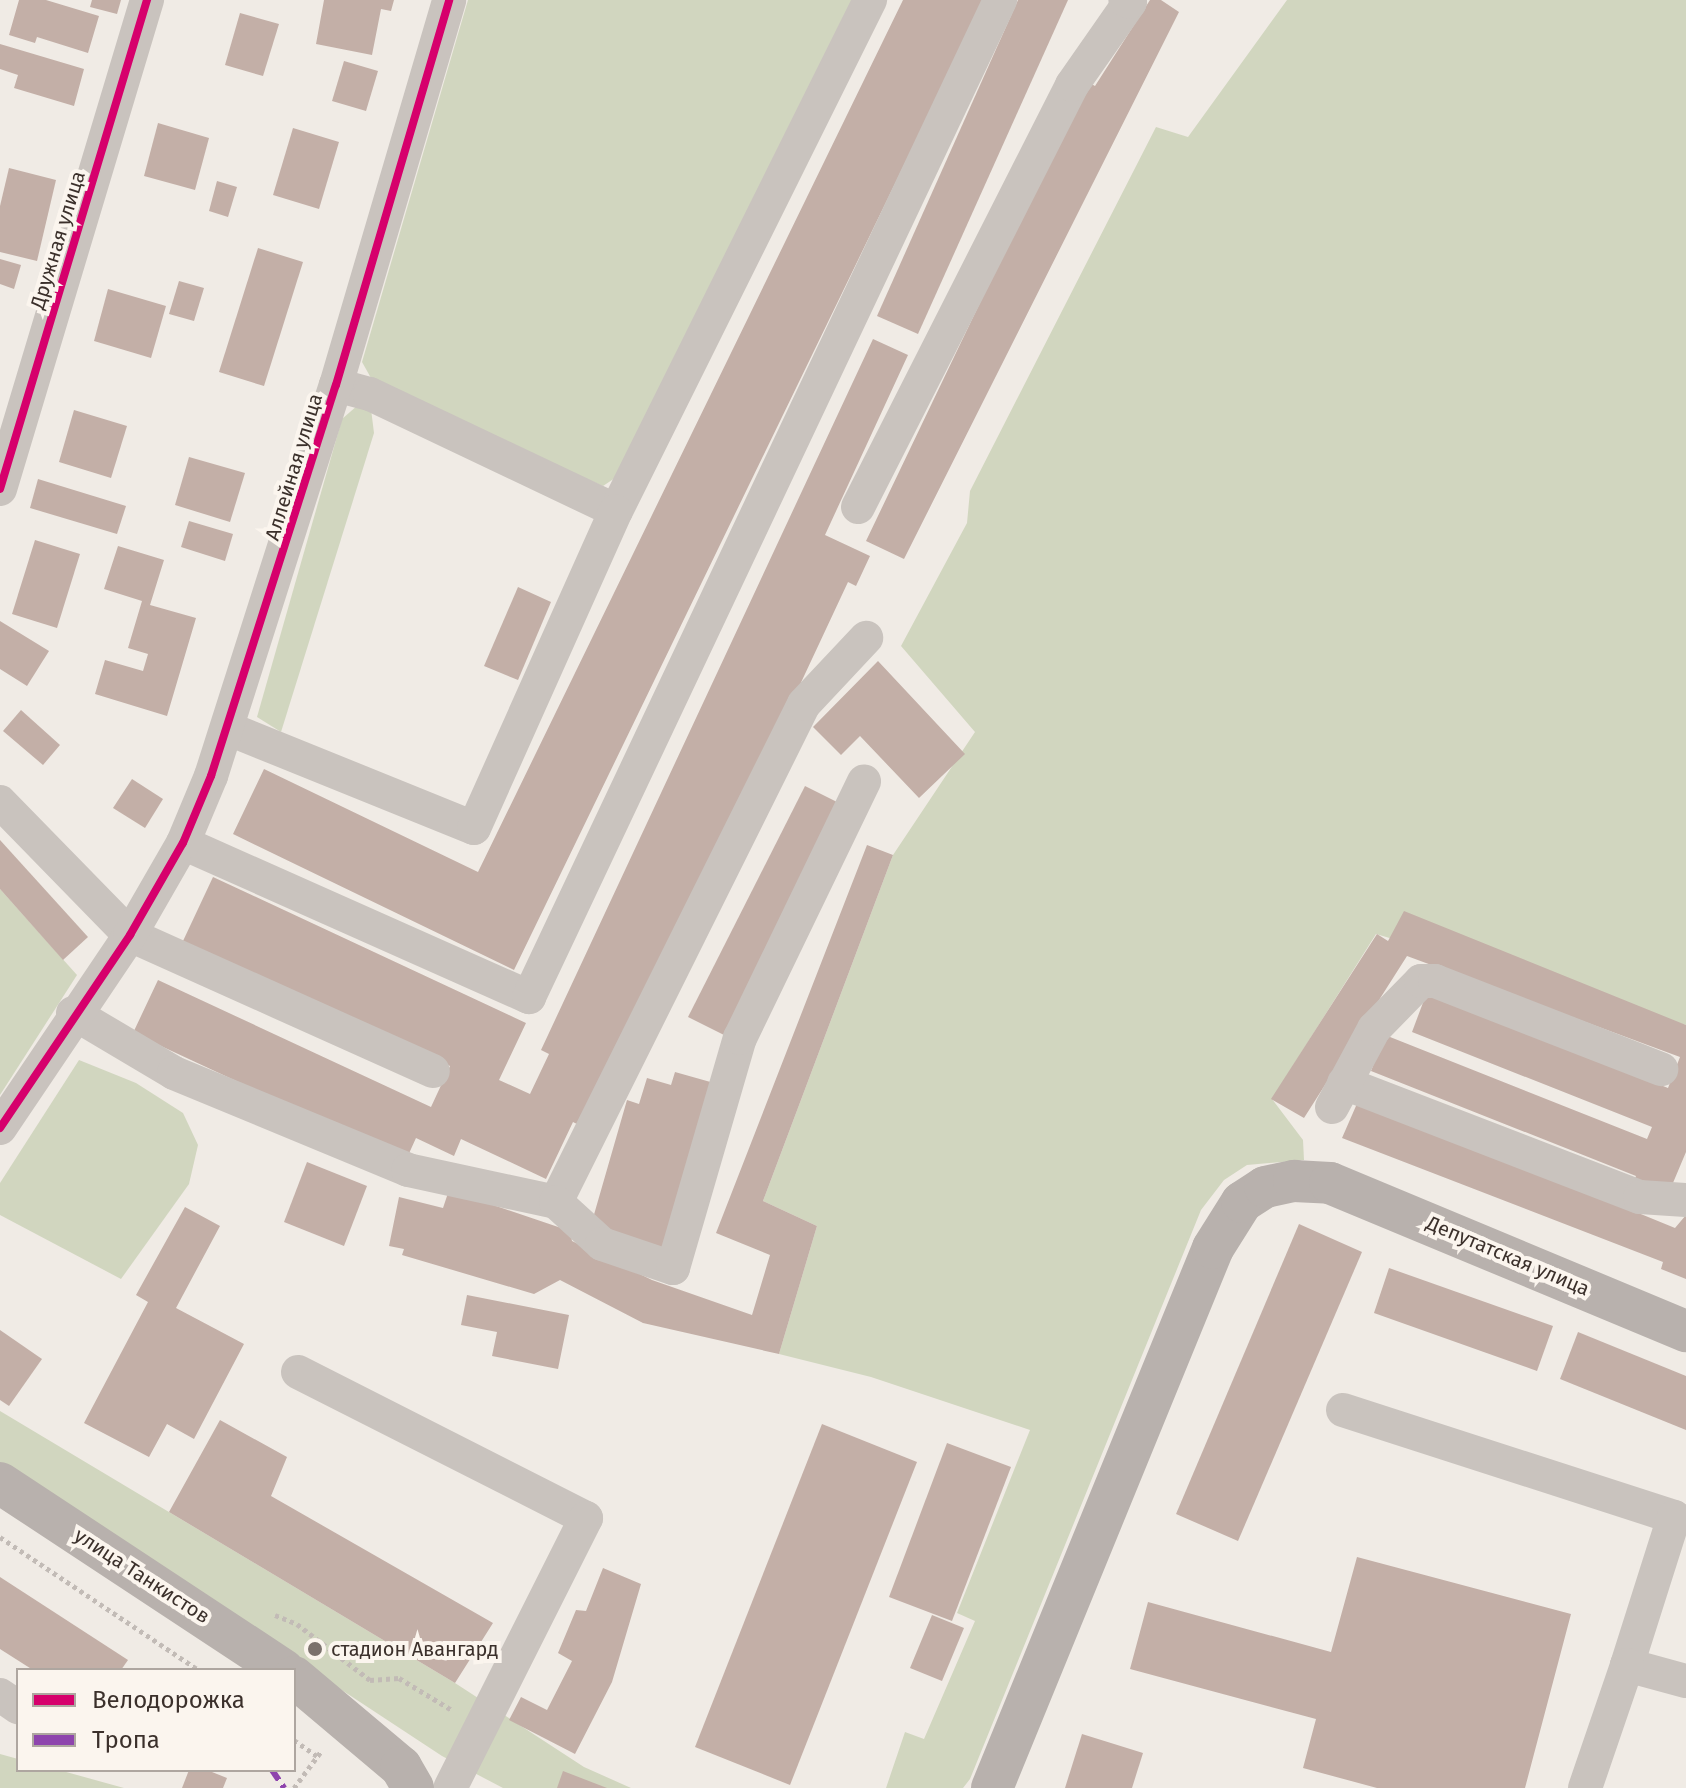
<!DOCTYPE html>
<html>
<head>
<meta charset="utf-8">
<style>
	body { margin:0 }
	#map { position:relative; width:1686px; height:1788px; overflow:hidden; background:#f0ebe5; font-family:"Fira Sans",sans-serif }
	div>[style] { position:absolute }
	.green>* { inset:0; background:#d1d6bf }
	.building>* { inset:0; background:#c3afa7 }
	.path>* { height:5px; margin-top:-2.5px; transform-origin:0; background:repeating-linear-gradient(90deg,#c2bbb6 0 4px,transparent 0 8px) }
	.minor>* { height:34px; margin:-17px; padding:0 17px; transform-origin:17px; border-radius:17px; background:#c9c3be }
	.major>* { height:42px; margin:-21px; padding:0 21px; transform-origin:21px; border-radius:21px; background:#b8b1ad }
	.quiet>* { height:6px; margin-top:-3px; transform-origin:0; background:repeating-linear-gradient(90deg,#8e44ad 0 12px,transparent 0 18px) }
	.cycleway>* { height:8px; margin:-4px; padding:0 4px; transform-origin:4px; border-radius:4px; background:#d6006c }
	.dots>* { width:22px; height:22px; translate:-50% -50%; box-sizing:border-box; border:4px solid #fbf5ee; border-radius:50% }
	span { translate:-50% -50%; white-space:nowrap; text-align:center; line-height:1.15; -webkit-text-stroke:8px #fbf5ee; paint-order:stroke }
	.street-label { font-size:20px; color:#3b302b }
	.poi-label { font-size:20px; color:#3b302b }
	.left { translate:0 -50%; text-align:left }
	.legend { position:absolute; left:16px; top:1668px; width:280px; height:104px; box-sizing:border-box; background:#fbf5ee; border:2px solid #aea6a0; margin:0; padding:10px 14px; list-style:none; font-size:24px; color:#3b302b }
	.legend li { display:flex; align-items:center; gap:16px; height:40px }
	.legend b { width:40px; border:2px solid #aea6a0 }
</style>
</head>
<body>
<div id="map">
	<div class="green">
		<i style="clip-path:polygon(468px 0,861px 0,624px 472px,603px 486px,376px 387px,362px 362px)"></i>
		<i style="clip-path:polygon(1287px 0,1686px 0,1686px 1025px,1376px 934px,1272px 1099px,1303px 1140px,1304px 1160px,1247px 1165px,1224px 1180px,1201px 1210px,970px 1779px,963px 1788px,886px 1788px,905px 1732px,924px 1739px,975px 1621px,957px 1613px,1030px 1430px,871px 1377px,779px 1354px,817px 1226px,763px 1201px,893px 855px,975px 732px,901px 646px,967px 523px,970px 491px,1156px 127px,1188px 137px)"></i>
		<i style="clip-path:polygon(358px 405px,371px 409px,374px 433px,281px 732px,257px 717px,342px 419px)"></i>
		<i style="clip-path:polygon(0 889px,77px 975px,0 1095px)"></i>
		<i style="clip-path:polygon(79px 1060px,136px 1083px,183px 1113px,198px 1145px,189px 1184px,121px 1279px,0 1215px,0 1183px)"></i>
		<i style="clip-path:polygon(0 1411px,455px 1683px,584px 1767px,631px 1788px,503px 1788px,442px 1756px,0 1465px)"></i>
		<i style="clip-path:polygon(0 1754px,18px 1759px,18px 1770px,59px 1770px,124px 1788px,0 1788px)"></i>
	</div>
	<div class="building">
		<i style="clip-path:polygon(19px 0,46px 0,99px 16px,88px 53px,37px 37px,35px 43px,9px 35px)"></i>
		<i style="clip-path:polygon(92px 0,121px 0,117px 14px,90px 7px)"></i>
		<i style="clip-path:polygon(324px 0,394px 0,391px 11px,381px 9px,372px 55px,316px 44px)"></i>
		<i style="clip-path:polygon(903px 0,984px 0,514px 970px,233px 834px,264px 769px,478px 872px)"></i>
		<i style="clip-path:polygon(1018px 0,1068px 0,918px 334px,877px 316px)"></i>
		<i style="clip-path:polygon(1150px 0,1161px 0,1179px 12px,904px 559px,866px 541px,1086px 81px,1095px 86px)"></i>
		<i style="clip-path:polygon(240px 13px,279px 24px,263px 76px,225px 65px)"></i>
		<i style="clip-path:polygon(0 44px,84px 69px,74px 106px,14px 88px,18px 75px,0 69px)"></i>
		<i style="clip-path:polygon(344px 61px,378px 71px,366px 111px,332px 101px)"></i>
		<i style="clip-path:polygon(158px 123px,209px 138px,195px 190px,144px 176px)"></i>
		<i style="clip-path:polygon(293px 128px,339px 142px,319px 209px,273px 195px)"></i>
		<i style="clip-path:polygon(9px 168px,56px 180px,37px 261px,0 252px,0 206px)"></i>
		<i style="clip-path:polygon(217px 181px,237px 187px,228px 217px,209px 211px)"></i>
		<i style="clip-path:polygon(258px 248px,303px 262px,264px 386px,219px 372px)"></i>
		<i style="clip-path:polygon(0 259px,21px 265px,14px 289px,0 284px)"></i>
		<i style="clip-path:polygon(179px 281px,204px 288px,194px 321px,169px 314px)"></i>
		<i style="clip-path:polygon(108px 289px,166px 306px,151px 358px,94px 341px)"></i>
		<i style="clip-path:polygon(873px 339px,908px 355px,825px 535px,870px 556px,856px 586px,848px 582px,617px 1076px,585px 1128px,573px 1122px,546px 1179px,461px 1139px,454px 1156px,416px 1138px,406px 1160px,133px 1033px,158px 980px,431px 1107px,450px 1066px,183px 941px,213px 877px,526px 1023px,499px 1080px,530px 1094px,549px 1054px,541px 1050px)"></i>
		<i style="clip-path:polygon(74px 410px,127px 426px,111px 478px,59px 462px)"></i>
		<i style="clip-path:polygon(189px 457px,245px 473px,230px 522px,175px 505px)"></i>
		<i style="clip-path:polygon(38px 479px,126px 506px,117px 534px,30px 508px)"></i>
		<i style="clip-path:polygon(189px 521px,233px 534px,225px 561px,181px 547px)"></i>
		<i style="clip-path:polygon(35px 540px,80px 554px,57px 628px,12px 614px)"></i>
		<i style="clip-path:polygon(118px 546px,164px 560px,150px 605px,196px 618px,167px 716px,95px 694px,105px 660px,143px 671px,148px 654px,128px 648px,142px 601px,104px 589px)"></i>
		<i style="clip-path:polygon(518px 587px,551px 602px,518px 680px,484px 666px)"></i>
		<i style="clip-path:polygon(0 621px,49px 651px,27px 686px,0 669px)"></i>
		<i style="clip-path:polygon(878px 661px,965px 754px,919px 798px,860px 736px,841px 755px,813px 727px)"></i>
		<i style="clip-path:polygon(21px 710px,60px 745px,43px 765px,3px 731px)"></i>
		<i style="clip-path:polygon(132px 779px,163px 799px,145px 828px,113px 808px)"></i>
		<i style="clip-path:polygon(805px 786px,845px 806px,728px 1037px,688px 1017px)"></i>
		<i style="clip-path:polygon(0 840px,88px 937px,63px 960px,0 889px)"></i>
		<i style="clip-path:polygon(867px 845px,893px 855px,763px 1201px,817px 1226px,779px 1354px,643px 1323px,560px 1280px,534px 1294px,402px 1255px,404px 1249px,389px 1246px,399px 1197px,443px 1208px,449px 1190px,570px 1231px,572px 1241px,652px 1280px,752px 1315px,770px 1255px,716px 1233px)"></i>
		<i style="clip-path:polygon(1404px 911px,1686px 1025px,1686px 1152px,1670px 1190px,1632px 1186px,1636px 1176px,1371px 1071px,1385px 1035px,1647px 1139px,1652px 1127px,1412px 1032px,1427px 992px,1668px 1088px,1680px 1057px,1407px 956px,1304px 1118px,1271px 1099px,1377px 934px,1388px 941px)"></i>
		<i style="clip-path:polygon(675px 1072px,714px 1083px,663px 1256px,591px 1225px,627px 1100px,639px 1104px,647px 1078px,671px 1085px)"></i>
		<i style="clip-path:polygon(1359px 1099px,1675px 1228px,1686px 1215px,1686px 1279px,1661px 1269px,1663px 1262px,1342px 1138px)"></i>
		<i style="clip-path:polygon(307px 1162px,367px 1186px,344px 1246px,284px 1222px)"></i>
		<i style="clip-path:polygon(185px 1207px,220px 1226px,176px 1308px,244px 1344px,194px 1439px,167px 1424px,149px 1457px,84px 1423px,148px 1302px,136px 1295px)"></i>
		<i style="clip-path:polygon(1299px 1224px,1362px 1252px,1238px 1541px,1176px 1514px)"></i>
		<i style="clip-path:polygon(1389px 1268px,1553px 1326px,1537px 1371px,1374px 1313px)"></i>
		<i style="clip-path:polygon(467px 1295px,569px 1315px,558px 1369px,492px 1356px,497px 1332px,461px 1325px)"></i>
		<i style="clip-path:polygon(0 1330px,42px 1359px,9px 1406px,0 1400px)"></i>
		<i style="clip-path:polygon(1578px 1332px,1686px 1376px,1686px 1430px,1560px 1379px)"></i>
		<i style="clip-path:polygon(220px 1420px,287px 1457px,271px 1496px,493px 1623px,455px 1683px,169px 1512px)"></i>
		<i style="clip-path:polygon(822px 1424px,917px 1462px,790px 1785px,695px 1747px)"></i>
		<i style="clip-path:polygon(947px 1443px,1011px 1467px,952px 1621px,889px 1597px)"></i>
		<i style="clip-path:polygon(1357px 1557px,1571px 1614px,1525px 1788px,1377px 1788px,1303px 1768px,1316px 1719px,1130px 1669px,1148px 1602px,1331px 1652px)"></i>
		<i style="clip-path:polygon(603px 1568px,641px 1584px,612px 1682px,575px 1754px,509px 1720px,521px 1697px,547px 1710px,572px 1661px,558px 1653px,576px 1610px,586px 1611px)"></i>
		<i style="clip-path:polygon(0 1577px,128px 1660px,121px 1670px,33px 1670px,0 1649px)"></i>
		<i style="clip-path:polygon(932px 1615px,964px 1628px,942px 1681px,910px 1668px)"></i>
		<i style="clip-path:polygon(1082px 1734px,1143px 1753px,1132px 1788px,1065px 1788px)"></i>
		<i style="clip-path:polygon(189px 1770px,207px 1770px,227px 1778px,223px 1788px,182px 1788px)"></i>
		<i style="clip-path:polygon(563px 1771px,607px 1788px,557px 1788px)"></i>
	</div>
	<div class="path">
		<i style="left:0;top:1537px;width:239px;rotate:33.8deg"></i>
		<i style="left:275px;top:1615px;width:24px;rotate:22deg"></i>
		<i style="left:297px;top:1624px;width:92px;rotate:37.5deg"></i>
		<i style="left:370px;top:1680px;width:29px;rotate:-4deg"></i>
		<i style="left:399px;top:1678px;width:62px;rotate:31.1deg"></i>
		<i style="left:294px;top:1740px;width:28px;rotate:35deg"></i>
		<i style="left:294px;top:1788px;width:47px;rotate:-53.6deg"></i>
	</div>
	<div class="minor">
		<i style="left:336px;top:385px;width:35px;rotate:15deg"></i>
		<i style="left:370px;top:394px;width:272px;rotate:25.4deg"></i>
		<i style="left:616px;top:511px;width:571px;rotate:-63.57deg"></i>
		<i style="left:0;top:489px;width:511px;rotate:-73.27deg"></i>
		<i style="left:858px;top:507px;width:473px;rotate:-63.1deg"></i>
		<i style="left:1072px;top:85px;width:101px;rotate:-55.1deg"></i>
		<i style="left:1130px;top:2px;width:5px;rotate:-158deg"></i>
		<i style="left:229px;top:729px;width:264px;rotate:22deg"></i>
		<i style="left:474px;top:828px;width:347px;rotate:-65.9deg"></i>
		<i style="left:0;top:802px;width:186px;rotate:45.7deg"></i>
		<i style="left:130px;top:935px;width:332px;rotate:24.2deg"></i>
		<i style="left:183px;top:843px;width:379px;rotate:24deg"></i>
		<i style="left:529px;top:997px;width:1103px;rotate:-64.71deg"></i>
		<i style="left:73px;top:1013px;width:117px;rotate:30.7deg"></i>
		<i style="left:174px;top:1073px;width:253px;rotate:22.5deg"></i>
		<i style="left:408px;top:1170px;width:151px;rotate:12.2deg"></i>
		<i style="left:556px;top:1202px;width:556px;rotate:-63.53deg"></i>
		<i style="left:804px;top:704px;width:91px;rotate:-46.8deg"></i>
		<i style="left:1344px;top:1083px;width:317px;rotate:21.1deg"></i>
		<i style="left:1640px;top:1197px;width:46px;rotate:3.7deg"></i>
		<i style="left:1332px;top:1107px;width:89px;rotate:-61.7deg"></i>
		<i style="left:1374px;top:1029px;width:67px;rotate:-45.6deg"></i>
		<i style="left:1421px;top:981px;width:14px"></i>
		<i style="left:1435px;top:981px;width:243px;rotate:21.3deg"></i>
		<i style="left:0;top:1128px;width:233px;rotate:-56deg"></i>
		<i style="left:130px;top:935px;width:106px;rotate:-60.1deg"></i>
		<i style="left:183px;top:843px;width:73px;rotate:-67.3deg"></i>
		<i style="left:211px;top:776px;width:410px;rotate:-72.3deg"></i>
		<i style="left:336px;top:385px;width:401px;rotate:-73.6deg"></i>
		<i style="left:556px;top:1202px;width:62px;rotate:42.4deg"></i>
		<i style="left:602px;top:1244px;width:75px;rotate:18.7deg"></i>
		<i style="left:673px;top:1268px;width:240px;rotate:-73.8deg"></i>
		<i style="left:740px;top:1038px;width:285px;rotate:-64.2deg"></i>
		<i style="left:298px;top:1372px;width:323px;rotate:26.9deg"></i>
		<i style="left:586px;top:1518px;width:302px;rotate:116.7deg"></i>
		<i style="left:1343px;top:1410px;width:348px;rotate:17.9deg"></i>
		<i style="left:1674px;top:1517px;width:155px;rotate:107.6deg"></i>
		<i style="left:1627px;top:1665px;width:61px;rotate:15.2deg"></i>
		<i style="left:0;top:1695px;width:22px;rotate:34deg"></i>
		<i style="left:1585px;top:1788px;width:130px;rotate:-71.1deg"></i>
	</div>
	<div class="major">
		<i style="left:0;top:1483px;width:340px;rotate:33.4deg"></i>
		<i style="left:294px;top:1677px;width:140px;rotate:40.1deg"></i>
		<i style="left:401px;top:1767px;width:24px;rotate:60deg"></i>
		<i style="left:992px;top:1788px;width:583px;rotate:-67.74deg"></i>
		<i style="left:1213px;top:1248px;width:54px;rotate:-57.8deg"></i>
		<i style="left:1242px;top:1202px;width:27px;rotate:-33deg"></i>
		<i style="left:1265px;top:1187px;width:30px;rotate:-12deg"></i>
		<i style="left:1294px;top:1181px;width:36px;rotate:3deg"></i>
		<i style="left:1330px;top:1183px;width:386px;rotate:22.6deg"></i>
	</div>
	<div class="quiet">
		<i style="left:272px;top:1770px;width:22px;rotate:56deg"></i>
	</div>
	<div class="cycleway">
		<i style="left:0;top:489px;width:511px;rotate:-73.27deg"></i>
		<i style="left:0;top:1128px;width:233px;rotate:-56deg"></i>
		<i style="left:130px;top:935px;width:106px;rotate:-60.1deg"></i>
		<i style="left:183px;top:843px;width:73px;rotate:-67.3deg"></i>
		<i style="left:211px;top:776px;width:410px;rotate:-72.3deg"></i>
		<i style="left:336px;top:385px;width:401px;rotate:-73.6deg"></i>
	</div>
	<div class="dots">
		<i style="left:315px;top:1649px;background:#7a716c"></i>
	</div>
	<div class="street-label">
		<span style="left:58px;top:240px;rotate:-73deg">Дружная улица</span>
		<span style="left:294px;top:467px;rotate:-73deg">Аллейная улица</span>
		<span style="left:1508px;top:1256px;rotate:23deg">Депутатская улица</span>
		<span style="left:142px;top:1576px;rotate:33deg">улица Танкистов</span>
	</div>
	<div class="poi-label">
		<span class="left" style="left:331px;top:1649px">стадион Авангард</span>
	</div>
	<ul class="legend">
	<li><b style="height:10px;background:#d6006c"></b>Велодорожка</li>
	<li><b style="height:10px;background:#8e44ad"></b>Тропа</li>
	</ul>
</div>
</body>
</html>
